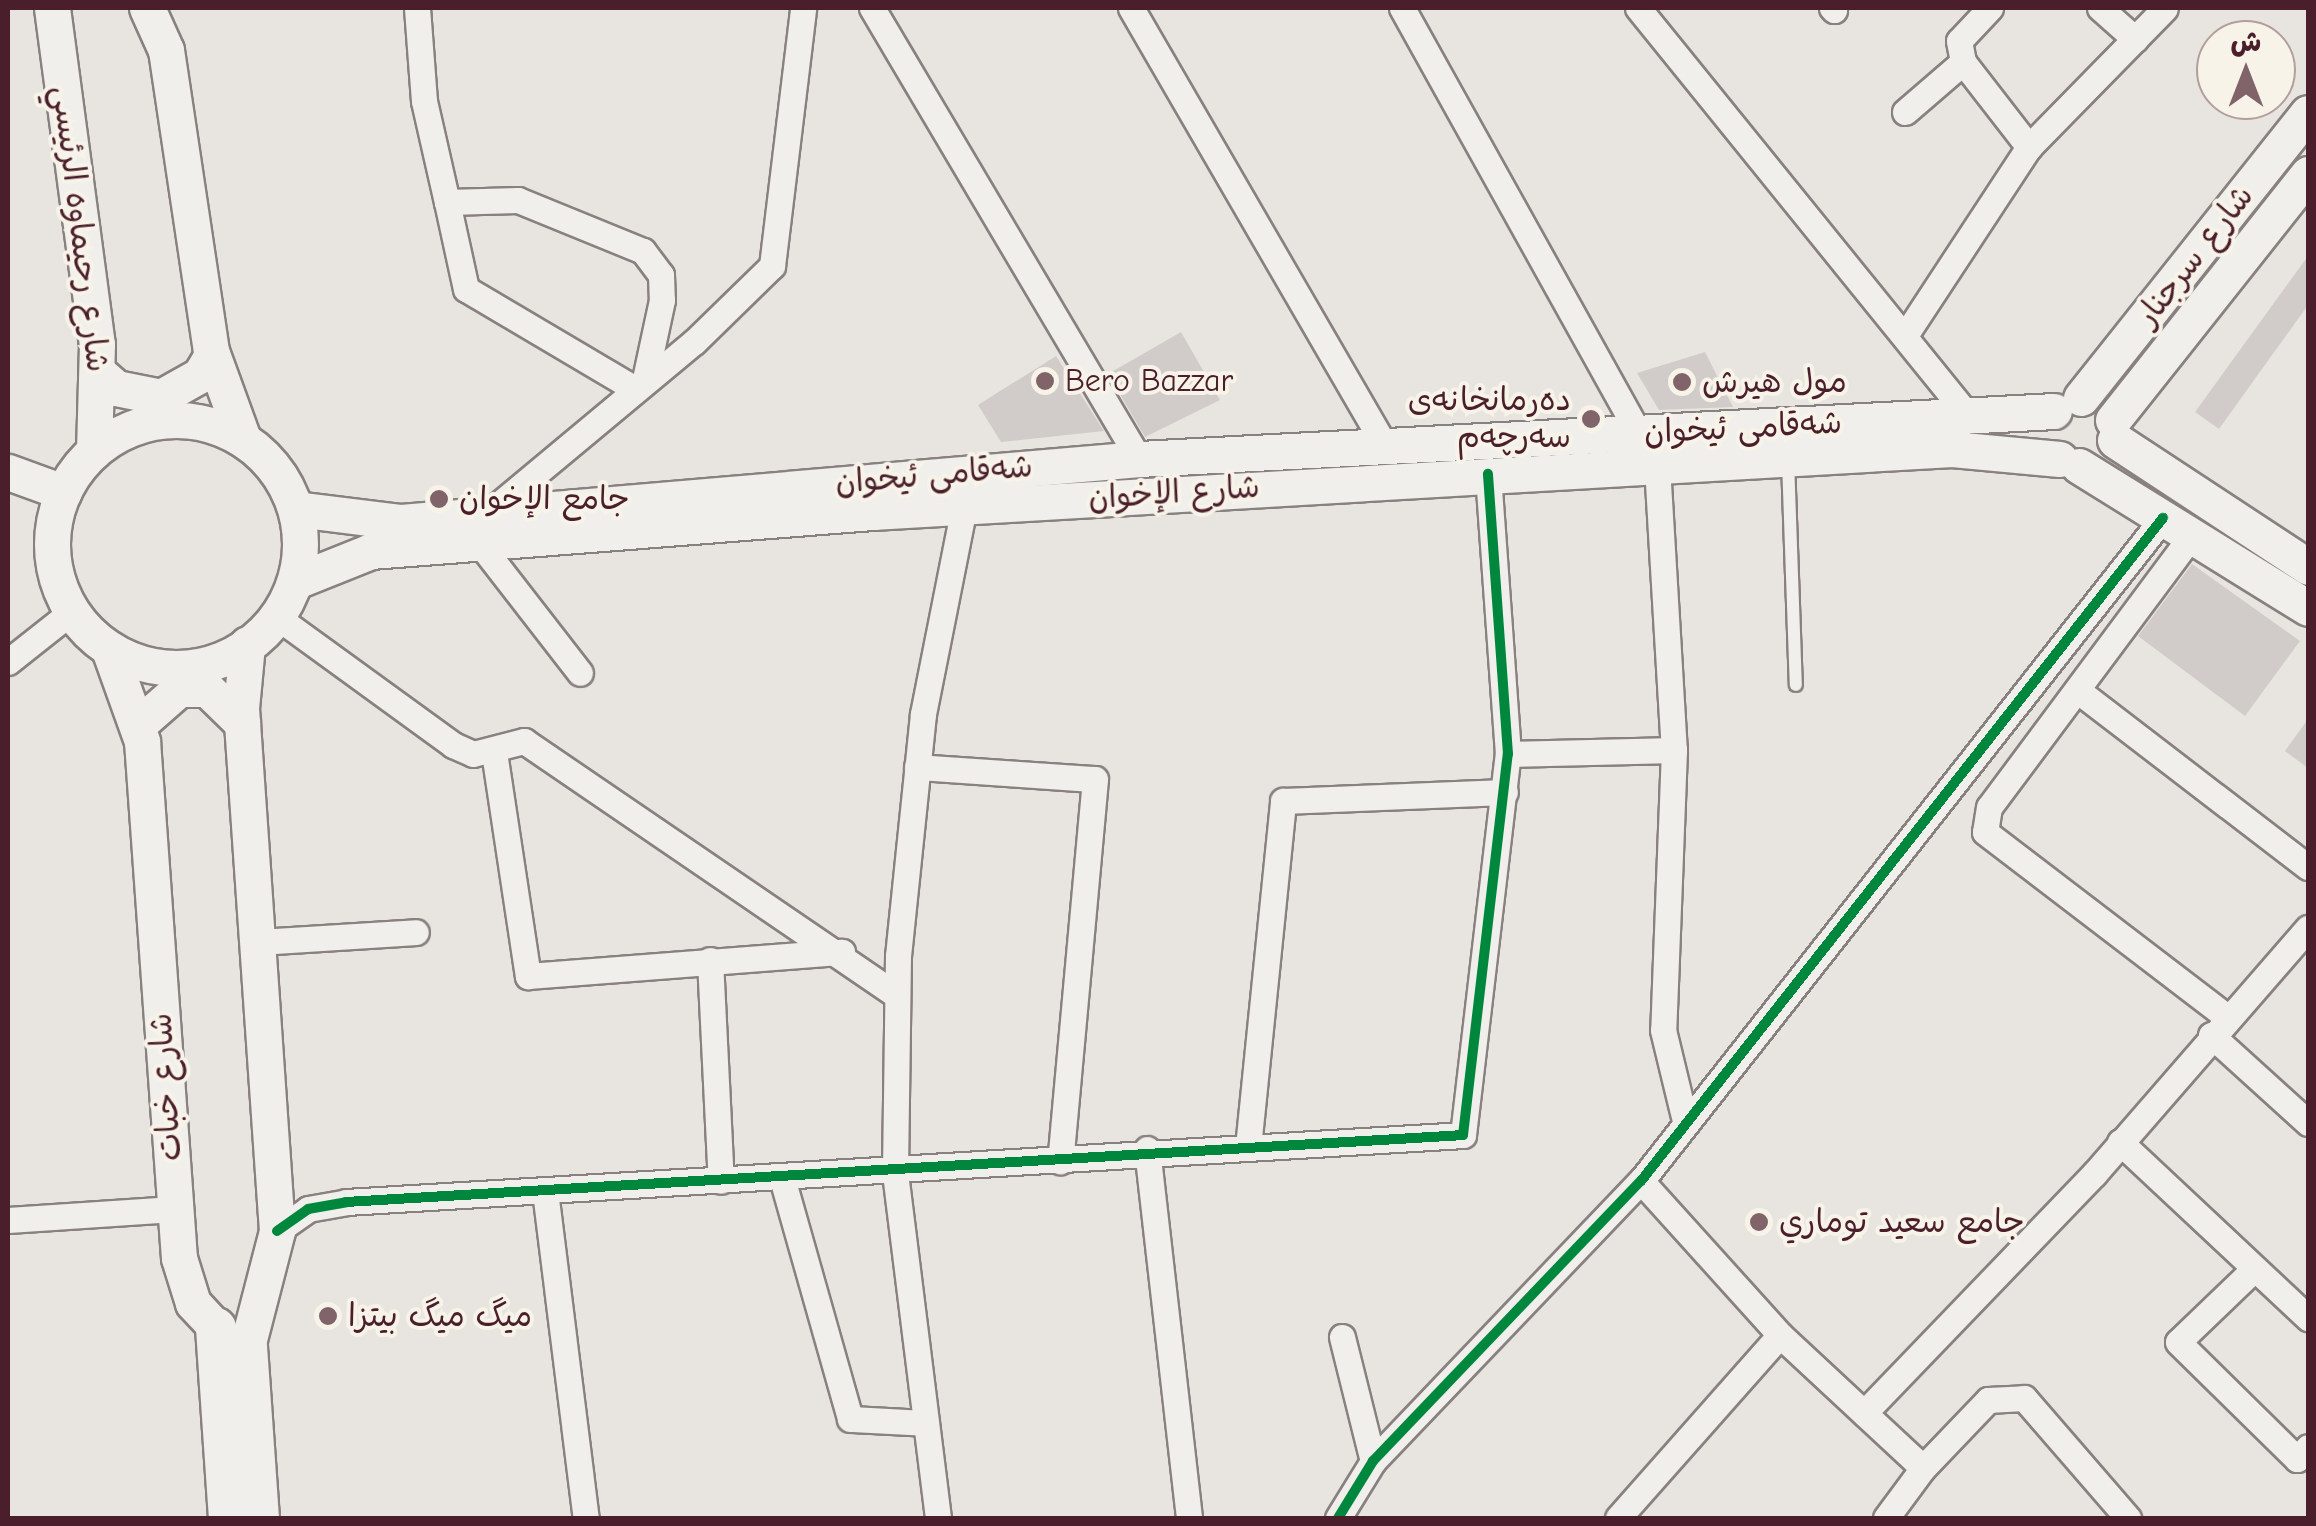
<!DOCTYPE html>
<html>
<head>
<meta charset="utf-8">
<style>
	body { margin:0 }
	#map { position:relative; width:2316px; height:1526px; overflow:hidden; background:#e8e5e0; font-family:"Comic Neue","Playpen Sans Arabic",sans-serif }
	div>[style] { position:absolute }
	.building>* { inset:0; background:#d1ccc9 }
	.roads { filter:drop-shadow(2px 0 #898080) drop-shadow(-2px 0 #898080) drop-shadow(0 2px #898080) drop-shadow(0 -2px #898080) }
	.lane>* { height:12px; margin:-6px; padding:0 6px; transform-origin:6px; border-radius:6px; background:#f0efeb }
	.street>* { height:25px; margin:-12.5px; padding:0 12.5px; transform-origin:12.5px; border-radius:12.5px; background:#f0efeb }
	.secondary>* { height:35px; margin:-17.5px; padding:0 17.5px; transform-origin:17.5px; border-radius:17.5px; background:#f0efeb }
	.secondary>.ring { margin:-17.5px; padding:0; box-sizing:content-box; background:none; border:35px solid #f0efeb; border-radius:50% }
	.primary>* { height:40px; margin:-20px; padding:0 20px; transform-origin:20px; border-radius:20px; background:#f0efeb }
	.cycleway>* { height:10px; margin:-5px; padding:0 5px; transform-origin:5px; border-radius:5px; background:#00873e }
	.dots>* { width:28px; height:28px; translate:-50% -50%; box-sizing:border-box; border:5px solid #f7f3e8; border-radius:50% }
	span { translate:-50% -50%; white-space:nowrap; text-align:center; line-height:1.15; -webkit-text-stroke:8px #f7f3e8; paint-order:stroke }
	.street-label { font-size:32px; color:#4a1f2b }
	.poi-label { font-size:32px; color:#4a1f2b }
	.left { translate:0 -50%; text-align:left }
	.right { translate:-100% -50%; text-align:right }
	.frame { position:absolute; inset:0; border:10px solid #4a1f2b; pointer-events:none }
	.north { position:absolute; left:2196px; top:20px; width:100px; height:100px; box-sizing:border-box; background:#f7f3e8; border:2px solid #b29e9c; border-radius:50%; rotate:0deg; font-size:28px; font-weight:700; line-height:40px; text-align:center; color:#4a1f2b }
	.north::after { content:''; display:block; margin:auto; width:35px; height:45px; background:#81646a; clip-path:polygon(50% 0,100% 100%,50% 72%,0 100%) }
</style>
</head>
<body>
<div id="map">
	<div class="building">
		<i style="clip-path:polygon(2308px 256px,2308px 305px,2219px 429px,2195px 412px)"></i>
		<i style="clip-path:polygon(1181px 332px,1220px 400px,1145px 437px,1108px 374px)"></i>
		<i style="clip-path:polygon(1705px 352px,1733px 407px,1659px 410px,1637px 373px)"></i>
		<i style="clip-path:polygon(1056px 356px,1104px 431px,1001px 442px,978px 405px)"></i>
		<i style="clip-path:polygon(2192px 564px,2300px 641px,2245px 716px,2138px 636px)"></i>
		<i style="clip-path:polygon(2308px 719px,2308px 768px,2285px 751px)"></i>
	</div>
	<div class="roads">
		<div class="lane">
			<i style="left:1788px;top:461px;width:224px;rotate:88deg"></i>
		</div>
		<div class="street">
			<i style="left:417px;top:8px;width:93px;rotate:85.7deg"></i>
			<i style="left:424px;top:101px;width:104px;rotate:77.2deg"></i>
			<i style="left:872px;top:8px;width:524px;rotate:59.37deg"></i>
			<i style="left:1131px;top:8px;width:506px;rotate:59.89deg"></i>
			<i style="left:1402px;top:8px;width:485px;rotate:60.9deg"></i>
			<i style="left:1638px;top:8px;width:528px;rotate:51deg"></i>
			<i style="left:1832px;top:8px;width:3px;rotate:45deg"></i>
			<i style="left:1990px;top:8px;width:45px;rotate:133.2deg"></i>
			<i style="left:1959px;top:41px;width:21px;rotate:79deg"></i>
			<i style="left:1963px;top:62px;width:108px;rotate:52.2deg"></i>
			<i style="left:2100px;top:8px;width:47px;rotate:41.5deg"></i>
			<i style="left:1905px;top:112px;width:77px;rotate:-40.8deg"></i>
			<i style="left:1908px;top:331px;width:220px;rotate:-56.7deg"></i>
			<i style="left:2029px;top:147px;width:194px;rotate:-45.6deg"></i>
			<i style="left:635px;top:389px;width:196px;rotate:-149.4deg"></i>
			<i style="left:466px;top:289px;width:89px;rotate:-102.3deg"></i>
			<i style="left:447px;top:202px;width:71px;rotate:-1.6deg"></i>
			<i style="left:518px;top:200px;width:135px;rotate:22.2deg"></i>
			<i style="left:643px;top:251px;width:30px;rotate:53deg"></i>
			<i style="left:661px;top:275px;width:25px;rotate:88deg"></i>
			<i style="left:662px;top:300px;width:81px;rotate:102.1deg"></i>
			<i style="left:1657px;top:466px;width:285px;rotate:86.6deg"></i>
			<i style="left:1674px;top:750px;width:280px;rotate:92.2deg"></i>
			<i style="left:1663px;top:1030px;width:94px;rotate:76.4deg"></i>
			<i style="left:486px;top:515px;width:271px;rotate:-39.8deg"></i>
			<i style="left:694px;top:342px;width:109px;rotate:-44.3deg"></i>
			<i style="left:772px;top:266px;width:260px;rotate:-83.1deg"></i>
			<i style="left:2192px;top:535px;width:339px;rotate:126.7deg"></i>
			<i style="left:1989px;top:807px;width:25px;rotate:99deg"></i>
			<i style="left:1985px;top:832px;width:306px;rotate:37.4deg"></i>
			<i style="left:480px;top:544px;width:163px;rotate:52.2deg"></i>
			<i style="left:277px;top:617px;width:218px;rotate:36deg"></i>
			<i style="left:453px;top:745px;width:22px;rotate:24deg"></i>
			<i style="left:473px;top:754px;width:53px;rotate:-14.3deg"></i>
			<i style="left:524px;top:741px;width:451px;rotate:34.3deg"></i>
			<i style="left:8px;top:662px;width:80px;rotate:-38.4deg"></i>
			<i style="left:2077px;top:690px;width:291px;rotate:37.5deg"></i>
			<i style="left:494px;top:752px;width:227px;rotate:81.4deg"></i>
			<i style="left:528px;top:976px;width:315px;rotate:-4.4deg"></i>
			<i style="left:1508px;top:754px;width:166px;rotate:-1.4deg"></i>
			<i style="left:917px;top:767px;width:178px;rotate:3.9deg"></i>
			<i style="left:1095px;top:779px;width:384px;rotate:95.2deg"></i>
			<i style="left:259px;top:942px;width:157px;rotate:-3.6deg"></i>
			<i style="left:710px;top:960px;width:221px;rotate:87.2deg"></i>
			<i style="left:2211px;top:1035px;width:131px;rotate:42.2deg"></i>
			<i style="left:2120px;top:1142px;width:258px;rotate:43.1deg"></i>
			<i style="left:1248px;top:1147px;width:348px;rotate:-84.2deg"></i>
			<i style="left:1283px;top:801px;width:222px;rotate:-2.3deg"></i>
			<i style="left:1147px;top:1149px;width:371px;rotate:83.5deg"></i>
			<i style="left:782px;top:1178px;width:250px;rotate:74.2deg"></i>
			<i style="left:850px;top:1419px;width:76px;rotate:3deg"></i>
			<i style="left:1641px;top:1181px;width:207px;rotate:47.9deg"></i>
			<i style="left:1780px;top:1335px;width:195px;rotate:42.9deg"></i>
			<i style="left:1923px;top:1468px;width:94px;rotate:-46.3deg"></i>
			<i style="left:1988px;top:1400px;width:36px;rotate:-3deg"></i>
			<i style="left:2024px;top:1398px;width:159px;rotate:49.1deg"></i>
			<i style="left:545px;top:1191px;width:330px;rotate:82.9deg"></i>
			<i style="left:8px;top:1220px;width:166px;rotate:-3.8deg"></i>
			<i style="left:277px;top:1231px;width:38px;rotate:-35deg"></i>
			<i style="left:308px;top:1209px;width:39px;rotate:-10deg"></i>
			<i style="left:346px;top:1202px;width:1119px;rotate:-3.43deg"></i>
			<i style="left:1463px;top:1135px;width:384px;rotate:-83.3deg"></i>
			<i style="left:1508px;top:754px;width:281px;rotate:-94.1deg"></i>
			<i style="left:2254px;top:1269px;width:105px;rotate:136.2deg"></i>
			<i style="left:2178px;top:1342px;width:167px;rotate:44.5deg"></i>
			<i style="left:2297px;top:1459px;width:16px;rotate:-47deg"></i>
			<i style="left:1342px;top:1337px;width:128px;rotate:76deg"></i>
			<i style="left:1864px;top:1413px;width:332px;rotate:-46.1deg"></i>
			<i style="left:2094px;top:1174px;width:326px;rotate:-49deg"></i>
			<i style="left:938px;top:1518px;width:350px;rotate:-97.1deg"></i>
			<i style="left:895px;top:1171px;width:215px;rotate:-89.2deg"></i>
			<i style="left:898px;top:956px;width:243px;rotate:-84.1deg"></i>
			<i style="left:923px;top:714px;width:211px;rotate:-78.8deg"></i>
			<i style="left:1338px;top:1518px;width:67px;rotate:-58.4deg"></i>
			<i style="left:1373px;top:1461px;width:388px;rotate:-46.3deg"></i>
			<i style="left:1641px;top:1181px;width:844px;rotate:-51.79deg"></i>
			<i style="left:1618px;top:1518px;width:244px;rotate:-48.5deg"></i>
			<i style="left:1886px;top:1518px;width:62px;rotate:-53.5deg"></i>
		</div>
		<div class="secondary">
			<i style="left:52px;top:8px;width:339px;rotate:82.4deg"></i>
			<i style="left:97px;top:344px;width:107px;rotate:91.6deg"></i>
			<i style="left:147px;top:8px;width:46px;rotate:65.7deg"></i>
			<i style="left:166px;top:50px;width:304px;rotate:81.5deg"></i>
			<i style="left:211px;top:351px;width:94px;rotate:70deg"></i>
			<i style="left:99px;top:373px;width:23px;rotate:41deg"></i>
			<i style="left:116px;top:388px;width:46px;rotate:11.3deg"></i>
			<i style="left:161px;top:397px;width:45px;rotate:-29.4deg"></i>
			<i style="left:200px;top:375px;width:23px;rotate:-59deg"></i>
			<i style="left:2081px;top:398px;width:364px;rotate:-51.5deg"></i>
			<i class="ring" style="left:52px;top:420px;width:213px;height:213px"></i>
			<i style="left:2113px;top:420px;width:314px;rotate:-51.6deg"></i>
			<i style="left:2115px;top:440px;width:231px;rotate:33.3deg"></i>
			<i style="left:2079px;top:466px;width:269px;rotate:31.8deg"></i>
			<i style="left:8px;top:472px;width:59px;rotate:20deg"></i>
			<i style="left:296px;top:509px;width:106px;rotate:7.1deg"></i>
			<i style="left:401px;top:522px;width:741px;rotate:-4.88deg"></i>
			<i style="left:1139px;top:459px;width:916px;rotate:-3deg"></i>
			<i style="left:296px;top:581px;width:81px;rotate:-21.8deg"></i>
			<i style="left:371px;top:551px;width:503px;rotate:-4.45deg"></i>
			<i style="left:872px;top:512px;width:1082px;rotate:-3.34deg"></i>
			<i style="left:1952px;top:449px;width:108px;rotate:5.3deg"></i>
			<i style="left:109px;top:649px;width:98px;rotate:70.3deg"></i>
			<i style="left:142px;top:741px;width:518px;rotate:85.91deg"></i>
			<i style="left:179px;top:1258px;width:47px;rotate:72.7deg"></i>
			<i style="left:193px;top:1303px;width:34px;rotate:47deg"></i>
			<i style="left:139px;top:724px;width:53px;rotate:-41.2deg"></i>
			<i style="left:179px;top:689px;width:28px"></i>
			<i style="left:207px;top:689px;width:49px;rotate:44.2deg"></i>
			<i style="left:247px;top:1347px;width:120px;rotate:-75.5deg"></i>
			<i style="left:277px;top:1231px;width:524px;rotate:-93.94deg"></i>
			<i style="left:241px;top:708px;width:64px;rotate:-84.6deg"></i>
		</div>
		<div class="primary">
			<i style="left:216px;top:1328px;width:190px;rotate:86.1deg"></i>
			<i style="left:247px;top:1347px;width:171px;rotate:86deg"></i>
		</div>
	</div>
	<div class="cycleway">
		<i style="left:277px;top:1231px;width:38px;rotate:-35deg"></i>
		<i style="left:308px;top:1209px;width:39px;rotate:-10deg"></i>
		<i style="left:346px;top:1202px;width:1119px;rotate:-3.43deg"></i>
		<i style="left:1463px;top:1135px;width:384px;rotate:-83.3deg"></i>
		<i style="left:1508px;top:754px;width:281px;rotate:-94.1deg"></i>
		<i style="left:1338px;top:1518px;width:67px;rotate:-58.4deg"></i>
		<i style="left:1373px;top:1461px;width:388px;rotate:-46.3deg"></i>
		<i style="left:1641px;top:1181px;width:844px;rotate:-51.79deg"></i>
	</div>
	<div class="dots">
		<i style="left:1045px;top:381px;background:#81646a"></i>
		<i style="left:1682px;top:382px;background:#81646a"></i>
		<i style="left:1591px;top:419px;background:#81646a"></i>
		<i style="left:439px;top:499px;background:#81646a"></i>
		<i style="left:1759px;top:1222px;background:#81646a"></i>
		<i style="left:328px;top:1316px;background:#81646a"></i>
	</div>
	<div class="street-label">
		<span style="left:80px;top:229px;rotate:83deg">شارع رحيماوه الرئيسي</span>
		<span style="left:2195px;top:256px;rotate:-52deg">شارع سرجنار</span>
		<span style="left:1743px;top:428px;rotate:-3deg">شەقامی ئیخوان</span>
		<span style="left:934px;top:475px;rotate:-5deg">شەقامی ئیخوان</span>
		<span style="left:1174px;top:493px;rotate:-4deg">شارع الإخوان</span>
		<span style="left:166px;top:1087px;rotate:-94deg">شارع خبات</span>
	</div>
	<div class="poi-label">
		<span class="left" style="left:1065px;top:381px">Bero Bazzar</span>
		<span class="left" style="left:1702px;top:382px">مول هيرش</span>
		<span class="right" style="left:1571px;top:419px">دەرمانخانەی<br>سەرچەم</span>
		<span class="left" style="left:459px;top:499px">جامع الإخوان</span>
		<span class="left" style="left:1779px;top:1222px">جامع سعيد توماري</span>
		<span class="left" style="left:348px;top:1316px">ميگ ميگ بيتزا</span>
	</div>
	<div class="frame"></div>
	<div class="north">ش</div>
</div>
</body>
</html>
